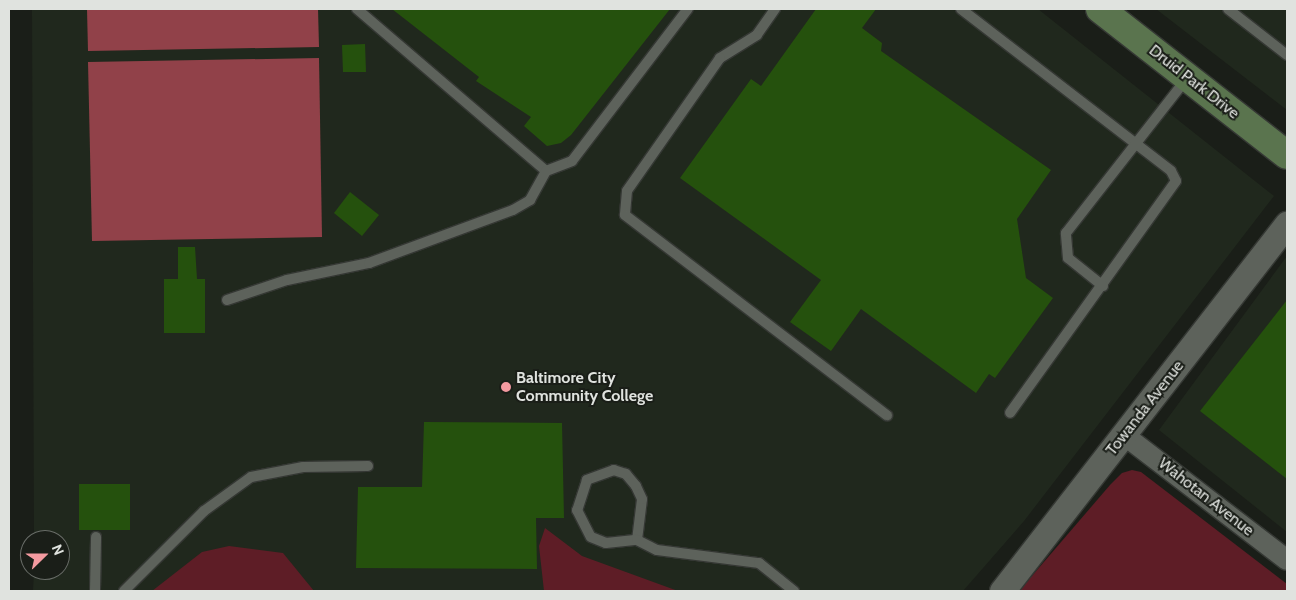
<!DOCTYPE html>
<html>
<head>
<meta charset="utf-8">
<style>
	body { margin:0 }
	#map { position:relative; width:1296px; height:600px; overflow:hidden; background:#1a1e18; font-family:Cabin,sans-serif }
	div>[style] { position:absolute }
	.built>* { inset:0; background:#20281d }
	.green>* { inset:0; background:#5e1d26 }
	.water>* { inset:0; background:#914149 }
	.building>* { inset:0; background:#25510d }
	.roads { filter:drop-shadow(1px 0 #353834) drop-shadow(-1px 0 #353834) drop-shadow(0 1px #353834) drop-shadow(0 -1px #353834) }
	.service>* { height:10px; margin:-5px; padding:0 5px; transform-origin:5px; border-radius:5px; background:#5d625b }
	.minor>* { height:20px; margin:-10px; padding:0 10px; transform-origin:10px; border-radius:10px; background:#5d625b }
	.tertiary>* { height:25px; margin:-12.5px; padding:0 12.5px; transform-origin:12.5px; border-radius:12.5px; background:#5d625b }
	.secondary>* { height:28px; margin:-14px; padding:0 14px; transform-origin:14px; border-radius:14px; background:#5a744e }
	.dots>* { width:14px; height:14px; translate:-50% -50%; box-sizing:border-box; border:2px solid #1a1e18; border-radius:50% }
	span { translate:-50% -50%; white-space:nowrap; text-align:center; line-height:1.15; -webkit-text-stroke:4px #1a1e18; paint-order:stroke }
	.street-label { font-size:16px; color:#e0e3df }
	.poi-label { font-size:16px; color:#e0e3df; font-weight:700 }
	.left { translate:0 -50%; text-align:left }
	.frame { position:absolute; inset:0; border:10px solid #e0e3df; pointer-events:none }
	.north { position:absolute; left:20px; top:530px; width:50px; height:50px; box-sizing:border-box; background:#1a1e18; border:1px solid #696d68; border-radius:50%; rotate:68deg; font-size:14px; font-weight:700; line-height:20px; text-align:center; color:#e0e3df }
	.north::after { content:''; display:block; margin:auto; width:18px; height:22px; background:#f49aa0; clip-path:polygon(50% 0,100% 100%,50% 72%,0 100%) }
</style>
</head>
<body>
<div id="map">
	<div class="built">
		<i style="clip-path:polygon(32px 9px,1038px 9px,1274px 196px,1024px 521px,963px 591px,33px 591px,34px 570px,60px 570px,60px 540px,34px 540px)"></i>
		<i style="clip-path:polygon(1156px 9px,1287px 9px,1287px 110px)"></i>
		<i style="clip-path:polygon(1287px 256px,1287px 532px,1159px 430px)"></i>
	</div>
	<div class="green">
		<i style="clip-path:polygon(1132px 470px,1141px 472px,1287px 584px,1287px 591px,1019px 591px,1110px 485px,1122px 473px)"></i>
		<i style="clip-path:polygon(545px 528px,582px 556px,678px 591px,544px 591px,539px 546px)"></i>
		<i style="clip-path:polygon(229px 546px,283px 553px,314px 591px,152px 591px,202px 552px)"></i>
	</div>
	<div class="water">
		<i style="clip-path:polygon(87px 9px,318px 9px,319px 47px,88px 51px)"></i>
		<i style="clip-path:polygon(319px 58px,322px 237px,92px 241px,88px 62px)"></i>
	</div>
	<div class="building">
		<i style="clip-path:polygon(392px 9px,670px 9px,571px 135px,561px 143px,547px 146px,524px 126px,531px 117px,476px 81px,479px 77px)"></i>
		<i style="clip-path:polygon(816px 9px,876px 9px,862px 28px,882px 43px,881px 51px,1051px 170px,1017px 219px,1026px 278px,1053px 298px,995px 378px,989px 374px,976px 393px,861px 309px,831px 351px,790px 322px,821px 280px,680px 178px,751px 79px,761px 86px)"></i>
		<i style="clip-path:polygon(365px 44px,366px 72px,343px 72px,342px 45px)"></i>
		<i style="clip-path:polygon(350px 192px,379px 215px,362px 236px,334px 213px)"></i>
		<i style="clip-path:polygon(178px 247px,195px 247px,197px 279px,205px 279px,205px 333px,164px 333px,164px 279px,178px 279px)"></i>
		<i style="clip-path:polygon(1287px 300px,1287px 479px,1200px 411px)"></i>
		<i style="clip-path:polygon(424px 422px,562px 423px,564px 518px,536px 518px,537px 569px,356px 568px,358px 487px,422px 487px)"></i>
		<i style="clip-path:polygon(79px 484px,130px 484px,130px 530px,79px 530px)"></i>
	</div>
	<div class="roads">
		<div class="service">
			<i style="left:357px;top:9px;width:249px;rotate:40.6deg"></i>
			<i style="left:546px;top:171px;width:28px;rotate:-21deg"></i>
			<i style="left:572px;top:161px;width:191px;rotate:-52.7deg"></i>
			<i style="left:775px;top:9px;width:32px;rotate:125deg"></i>
			<i style="left:757px;top:35px;width:44px;rotate:148.1deg"></i>
			<i style="left:720px;top:58px;width:162px;rotate:125deg"></i>
			<i style="left:627px;top:191px;width:24px;rotate:95deg"></i>
			<i style="left:625px;top:215px;width:330px;rotate:37.4deg"></i>
			<i style="left:961px;top:9px;width:265px;rotate:37.6deg"></i>
			<i style="left:1171px;top:171px;width:11px;rotate:63deg"></i>
			<i style="left:1176px;top:181px;width:285px;rotate:125.6deg"></i>
			<i style="left:1228px;top:9px;width:75px;rotate:37.9deg"></i>
			<i style="left:1103px;top:286px;width:45px;rotate:-141.3deg"></i>
			<i style="left:1068px;top:258px;width:25px;rotate:-95deg"></i>
			<i style="left:1066px;top:233px;width:197px;rotate:-52deg"></i>
			<i style="left:227px;top:300px;width:63px;rotate:-18.4deg"></i>
			<i style="left:287px;top:280px;width:84px;rotate:-11.7deg"></i>
			<i style="left:369px;top:263px;width:153px;rotate:-20.2deg"></i>
			<i style="left:513px;top:210px;width:20px;rotate:-30deg"></i>
			<i style="left:530px;top:200px;width:33px;rotate:-61deg"></i>
			<i style="left:637px;top:540px;width:41px;rotate:-83deg"></i>
			<i style="left:642px;top:499px;width:14px;rotate:-115deg"></i>
			<i style="left:636px;top:486px;width:16px;rotate:-130deg"></i>
			<i style="left:626px;top:474px;width:13px;rotate:-162deg"></i>
			<i style="left:614px;top:470px;width:29px;rotate:160deg"></i>
			<i style="left:587px;top:480px;width:32px;rotate:108deg"></i>
			<i style="left:577px;top:510px;width:30px;rotate:63deg"></i>
			<i style="left:591px;top:537px;width:16px;rotate:22deg"></i>
			<i style="left:606px;top:543px;width:31px;rotate:-6deg"></i>
			<i style="left:637px;top:540px;width:22px;rotate:27deg"></i>
			<i style="left:657px;top:550px;width:103px;rotate:7.3deg"></i>
			<i style="left:759px;top:563px;width:45px;rotate:38.7deg"></i>
			<i style="left:95px;top:591px;width:54px;rotate:-88.9deg"></i>
			<i style="left:124px;top:591px;width:113px;rotate:-45deg"></i>
			<i style="left:204px;top:511px;width:58px;rotate:-35.9deg"></i>
			<i style="left:251px;top:477px;width:53px;rotate:-10.9deg"></i>
			<i style="left:303px;top:467px;width:65px;rotate:-0.9deg"></i>
		</div>
		<div class="minor">
			<i style="left:1124px;top:435px;width:205px;rotate:37.5deg"></i>
		</div>
		<div class="tertiary">
			<i style="left:1002px;top:591px;width:465px;rotate:-52.2deg"></i>
		</div>
		<div class="secondary">
			<i style="left:1100px;top:9px;width:237px;rotate:38deg"></i>
		</div>
	</div>
	<div class="dots">
		<i style="left:506px;top:387px;background:#f49aa0"></i>
	</div>
	<div class="street-label">
		<span style="left:1194px;top:82px;rotate:38deg">Druid Park Drive</span>
		<span style="left:1145px;top:408px;rotate:-52deg">Towanda Avenue</span>
		<span style="left:1206px;top:497px;rotate:38deg">Wahotan Avenue</span>
	</div>
	<div class="poi-label">
		<span class="left" style="left:516px;top:387px">Baltimore City<br>Community College</span>
	</div>
	<div class="frame"></div>
	<div class="north">N</div>
</div>
</body>
</html>
